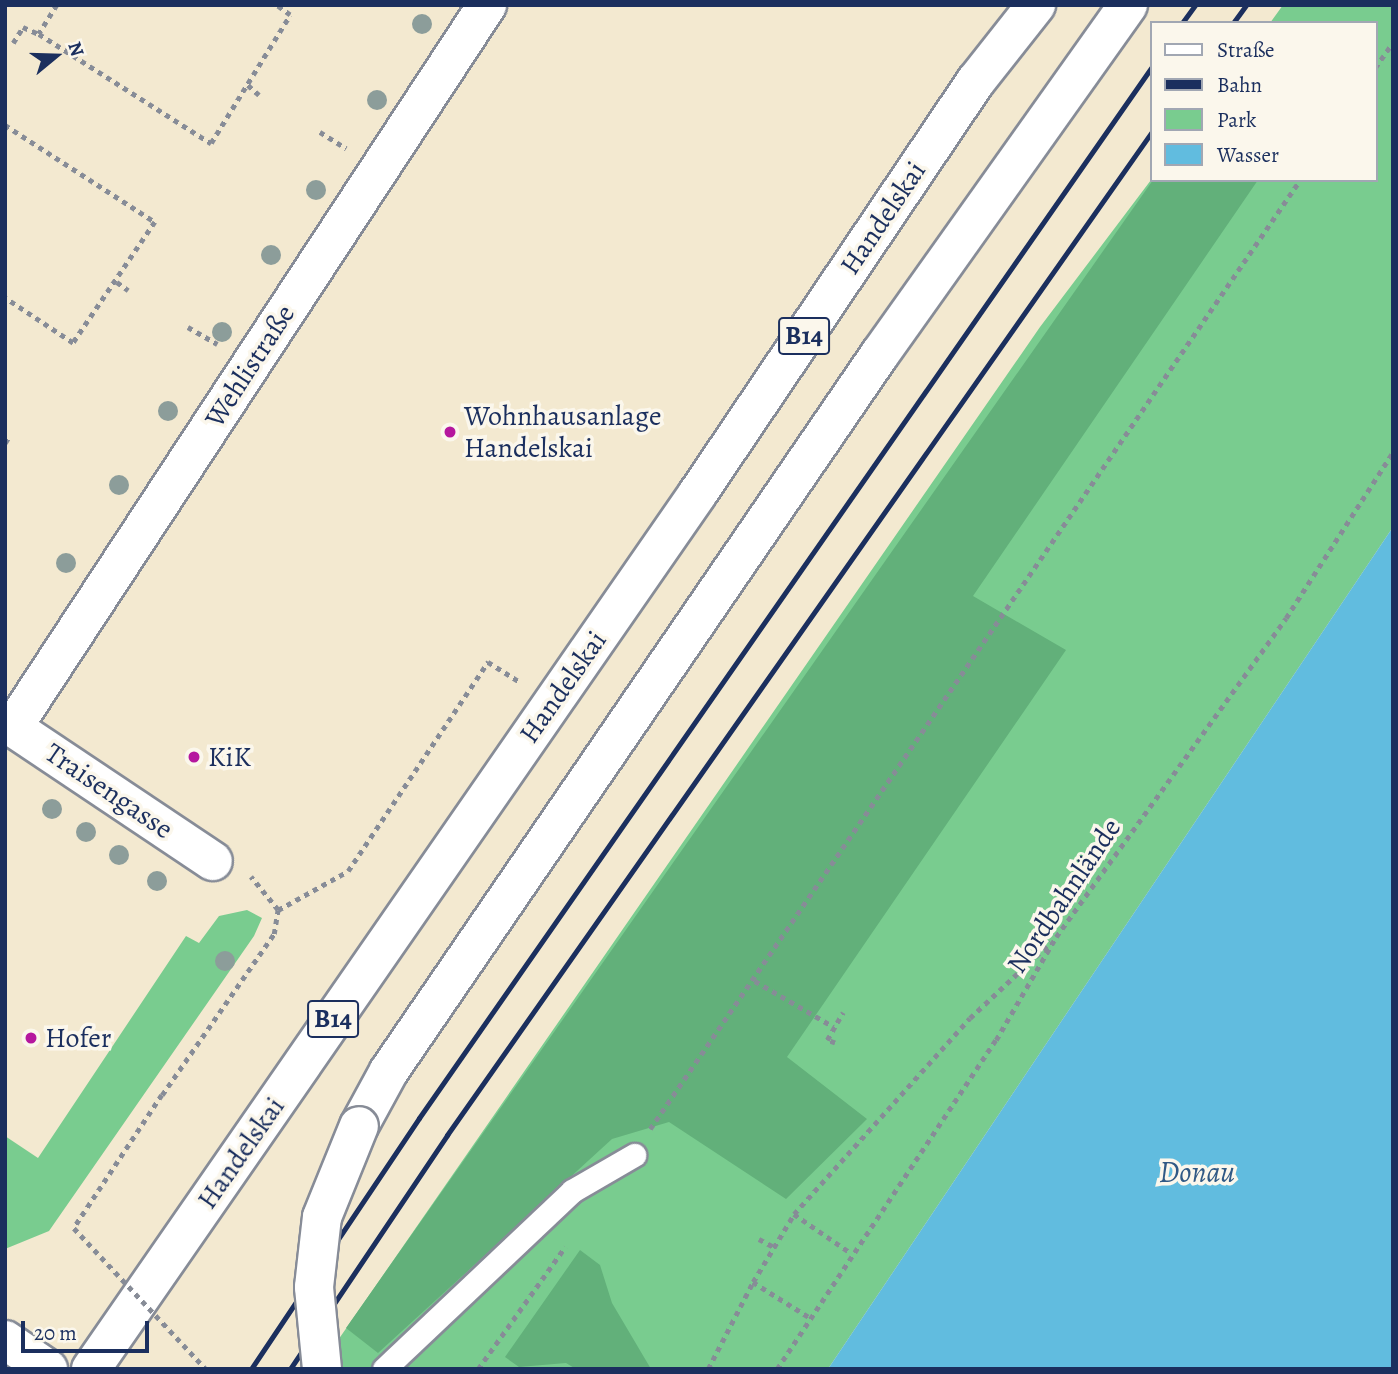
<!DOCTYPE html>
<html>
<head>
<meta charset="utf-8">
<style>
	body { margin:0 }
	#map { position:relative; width:1398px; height:1374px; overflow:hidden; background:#f3e9d0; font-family:Alegreya,serif }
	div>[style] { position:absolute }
	.green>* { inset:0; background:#79cc8f }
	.forest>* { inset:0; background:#62b07a }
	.water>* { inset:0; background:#61bcdf }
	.path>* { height:4.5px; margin-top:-2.25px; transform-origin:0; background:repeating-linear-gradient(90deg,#878c97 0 5px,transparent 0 10px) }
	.roads { filter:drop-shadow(2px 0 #878c97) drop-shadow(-2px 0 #878c97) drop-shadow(0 2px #878c97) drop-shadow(0 -2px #878c97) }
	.lane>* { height:23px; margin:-11.5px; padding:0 11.5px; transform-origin:11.5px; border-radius:11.5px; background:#fff }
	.street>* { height:38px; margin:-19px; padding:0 19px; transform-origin:19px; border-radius:19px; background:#fff }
	.primary>* { height:38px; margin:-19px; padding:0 19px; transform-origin:19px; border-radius:19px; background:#fff }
	.highway>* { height:38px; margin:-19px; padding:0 19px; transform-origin:19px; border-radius:19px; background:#fff }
	.rail>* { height:5px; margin:-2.5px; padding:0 2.5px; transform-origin:2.5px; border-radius:2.5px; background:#1b2f5e }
	.path-bridge>* { height:4.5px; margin-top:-2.25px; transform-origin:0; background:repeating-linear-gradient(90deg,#878c97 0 5px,transparent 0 10px) }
	.bridges { filter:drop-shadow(2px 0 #878c97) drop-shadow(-2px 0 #878c97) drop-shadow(0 2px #878c97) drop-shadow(0 -2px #878c97) }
	.highway-bridge>* { height:38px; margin:-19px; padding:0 19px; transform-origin:19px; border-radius:19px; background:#fff }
	.trees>* { width:20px; height:20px; margin:-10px; border-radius:50%; background:#8c9d9a }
	.dots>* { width:19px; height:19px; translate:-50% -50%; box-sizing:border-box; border:4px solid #fbf7ec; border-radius:50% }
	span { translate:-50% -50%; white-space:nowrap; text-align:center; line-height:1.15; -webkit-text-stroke:7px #fbf7ec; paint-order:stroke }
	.shield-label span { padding:2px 5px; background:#fbf7ec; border:2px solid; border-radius:5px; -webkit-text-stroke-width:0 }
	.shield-label { font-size:26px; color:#1b2f5e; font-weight:700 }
	.street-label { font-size:28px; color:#1b2f5e }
	.poi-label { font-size:28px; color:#1b2f5e }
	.left { translate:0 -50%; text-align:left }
	.water-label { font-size:30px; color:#305985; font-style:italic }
	.frame { position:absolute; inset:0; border:7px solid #1b2f5e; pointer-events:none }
	.legend { position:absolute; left:1150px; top:21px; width:228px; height:161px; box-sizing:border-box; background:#fbf7ec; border:2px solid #a1a7b3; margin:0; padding:9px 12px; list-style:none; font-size:21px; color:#1b2f5e }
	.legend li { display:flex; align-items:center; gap:14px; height:35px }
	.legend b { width:35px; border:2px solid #a1a7b3 }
	.north { position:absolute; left:21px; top:21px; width:70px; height:70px; -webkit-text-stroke:5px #fbf7ec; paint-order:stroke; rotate:71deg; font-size:19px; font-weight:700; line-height:28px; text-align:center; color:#1b2f5e }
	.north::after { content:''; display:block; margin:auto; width:24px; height:32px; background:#1b2f5e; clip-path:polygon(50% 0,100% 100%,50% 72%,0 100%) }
	.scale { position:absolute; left:21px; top:1321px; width:128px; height:32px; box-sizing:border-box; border:4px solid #1b2f5e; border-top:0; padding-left:9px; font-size:21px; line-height:24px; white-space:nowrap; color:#1b2f5e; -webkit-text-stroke:5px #fbf7ec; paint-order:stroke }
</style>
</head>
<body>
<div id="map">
	<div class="green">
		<i style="clip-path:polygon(1283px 5px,1393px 5px,1393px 527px,828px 1369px,318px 1369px,1040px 327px,1151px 180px,1375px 180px,1375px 23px,1270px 23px)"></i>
		<i style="clip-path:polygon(247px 910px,262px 918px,254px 936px,49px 1231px,5px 1249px,5px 1136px,38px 1158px,186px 936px,199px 943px,219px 916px)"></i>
	</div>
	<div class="forest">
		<i style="clip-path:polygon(1153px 180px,1258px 180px,973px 596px,1066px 650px,787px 1057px,867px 1119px,786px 1199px,669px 1122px,612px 1139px,378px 1353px,346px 1328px)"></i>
		<i style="clip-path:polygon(580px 1250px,600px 1265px,612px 1303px,651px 1369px,576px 1369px,566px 1363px,519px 1367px,505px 1357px)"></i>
	</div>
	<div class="water">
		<i style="clip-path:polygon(1393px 527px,1393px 1369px,828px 1369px)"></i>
	</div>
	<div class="path">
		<i style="left:57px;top:5px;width:34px;rotate:122deg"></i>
		<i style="left:39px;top:34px;width:204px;rotate:32.4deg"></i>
		<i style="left:211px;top:143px;width:150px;rotate:-58.3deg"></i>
		<i style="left:290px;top:15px;width:17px;rotate:-144deg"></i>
		<i style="left:13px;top:43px;width:19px;rotate:-58deg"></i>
		<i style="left:23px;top:27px;width:17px;rotate:24deg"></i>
		<i style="left:1375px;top:68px;width:32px;rotate:-55deg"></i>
		<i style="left:248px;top:85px;width:15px;rotate:42deg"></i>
		<i style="left:5px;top:125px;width:179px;rotate:32.9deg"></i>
		<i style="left:155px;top:222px;width:146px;rotate:124.1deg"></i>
		<i style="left:73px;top:343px;width:82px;rotate:-146.5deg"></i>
		<i style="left:320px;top:132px;width:31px;rotate:32deg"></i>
		<i style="left:117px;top:282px;width:14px;rotate:36deg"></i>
		<i style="left:188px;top:327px;width:34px;rotate:30deg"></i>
		<i style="left:5px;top:443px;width:9px;rotate:-58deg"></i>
		<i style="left:278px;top:910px;width:80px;rotate:-29.1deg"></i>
		<i style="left:348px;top:871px;width:252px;rotate:-56.2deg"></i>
		<i style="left:488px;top:662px;width:38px;rotate:32deg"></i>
		<i style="left:755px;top:981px;width:91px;rotate:30.2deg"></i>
		<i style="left:835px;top:1043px;width:9px;rotate:-159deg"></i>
		<i style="left:827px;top:1040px;width:32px;rotate:-60deg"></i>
		<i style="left:162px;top:1095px;width:196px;rotate:-55.2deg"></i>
		<i style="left:274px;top:934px;width:24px;rotate:-81deg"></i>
		<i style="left:278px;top:910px;width:43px;rotate:-129.3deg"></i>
		<i style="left:650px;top:1129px;width:1150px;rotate:-55.59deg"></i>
		<i style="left:794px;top:1214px;width:69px;rotate:34.4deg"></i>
		<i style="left:759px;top:1239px;width:17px;rotate:28deg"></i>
		<i style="left:753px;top:1282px;width:70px;rotate:32.1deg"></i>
		<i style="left:478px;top:1369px;width:150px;rotate:-54.5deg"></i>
		<i style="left:708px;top:1369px;width:98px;rotate:-62.7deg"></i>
		<i style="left:753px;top:1282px;width:79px;rotate:-58.9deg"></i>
		<i style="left:794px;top:1214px;width:263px;rotate:-48.1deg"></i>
		<i style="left:970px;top:1018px;width:111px;rotate:-43.2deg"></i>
		<i style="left:777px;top:1369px;width:395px;rotate:-56.4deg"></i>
		<i style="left:996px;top:1040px;width:119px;rotate:-59.8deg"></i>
		<i style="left:1056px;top:937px;width:393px;rotate:-54.2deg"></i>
		<i style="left:1286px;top:618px;width:197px;rotate:-57.2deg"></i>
	</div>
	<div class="roads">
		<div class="lane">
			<i style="left:384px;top:1369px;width:259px;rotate:-43.4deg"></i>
			<i style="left:572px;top:1191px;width:72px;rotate:-30.1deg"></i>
		</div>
		<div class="street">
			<i style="left:5px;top:722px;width:250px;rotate:33.8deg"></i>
			<i style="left:13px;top:727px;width:864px;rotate:-56.71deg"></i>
		</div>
		<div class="primary">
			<i style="left:91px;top:1369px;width:1066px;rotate:-55.28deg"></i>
			<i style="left:698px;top:493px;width:497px;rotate:-56deg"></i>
			<i style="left:976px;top:81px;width:97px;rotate:-51.7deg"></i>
		</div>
		<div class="highway">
			<i style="left:359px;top:1126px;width:63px;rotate:-61.4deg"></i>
			<i style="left:389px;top:1071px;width:869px;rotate:-55.6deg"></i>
			<i style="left:880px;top:354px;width:428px;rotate:-54.6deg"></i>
			<i style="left:5px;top:1340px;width:52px;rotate:34deg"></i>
		</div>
	</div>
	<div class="rail">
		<i style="left:1182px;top:23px;width:22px;rotate:-54deg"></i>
		<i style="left:1233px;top:23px;width:22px;rotate:-54deg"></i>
		<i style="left:251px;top:1369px;width:302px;rotate:-56.2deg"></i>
		<i style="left:419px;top:1118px;width:1280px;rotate:-55.12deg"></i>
		<i style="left:290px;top:1369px;width:282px;rotate:-56.1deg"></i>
		<i style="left:447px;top:1135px;width:1225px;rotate:-54.91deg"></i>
	</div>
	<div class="path-bridge">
		<i style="left:162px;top:1095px;width:159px;rotate:123.5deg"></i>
		<i style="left:74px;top:1228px;width:193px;rotate:46.9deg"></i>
	</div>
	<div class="bridges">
		<div class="highway-bridge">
			<i style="left:322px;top:1369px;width:82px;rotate:-95.6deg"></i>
			<i style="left:314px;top:1287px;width:70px;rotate:-83.5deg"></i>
			<i style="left:322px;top:1217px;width:98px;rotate:-67.9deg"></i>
		</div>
	</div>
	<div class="trees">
		<i style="left:422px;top:24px"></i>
		<i style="left:377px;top:100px"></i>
		<i style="left:316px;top:190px"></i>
		<i style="left:271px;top:255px"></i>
		<i style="left:222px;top:332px"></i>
		<i style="left:168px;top:411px"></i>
		<i style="left:119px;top:485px"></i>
		<i style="left:66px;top:563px"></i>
		<i style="left:52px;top:809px"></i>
		<i style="left:86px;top:832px"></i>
		<i style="left:119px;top:855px"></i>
		<i style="left:157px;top:881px"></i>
		<i style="left:225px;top:961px"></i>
	</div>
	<div class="dots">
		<i style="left:450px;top:432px;background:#b5179e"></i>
		<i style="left:194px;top:757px;background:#b5179e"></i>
		<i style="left:31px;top:1038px;background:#b5179e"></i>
	</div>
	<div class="shield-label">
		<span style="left:804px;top:336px">B14</span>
		<span style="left:333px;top:1019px">B14</span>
	</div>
	<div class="street-label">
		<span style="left:883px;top:218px;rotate:-56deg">Handelskai</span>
		<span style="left:250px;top:366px;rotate:-57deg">Wehlistraße</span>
		<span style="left:563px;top:687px;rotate:-55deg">Handelskai</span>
		<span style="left:109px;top:791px;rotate:34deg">Traisengasse</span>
		<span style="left:1064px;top:896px;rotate:-56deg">Nordbahnlände</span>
		<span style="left:241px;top:1153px;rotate:-55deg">Handelskai</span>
	</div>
	<div class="poi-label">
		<span class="left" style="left:464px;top:432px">Wohnhausanlage<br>Handelskai</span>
		<span class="left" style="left:208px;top:757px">KiK</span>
		<span class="left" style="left:45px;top:1038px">Hofer</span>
	</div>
	<div class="water-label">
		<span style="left:1197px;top:1172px">Donau</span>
	</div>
	<div class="frame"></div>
	<ul class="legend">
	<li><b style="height:9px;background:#fff"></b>Straße</li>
	<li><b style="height:9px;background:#1b2f5e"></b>Bahn</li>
	<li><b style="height:19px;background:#79cc8f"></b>Park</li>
	<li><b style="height:19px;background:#61bcdf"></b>Wasser</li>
	</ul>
	<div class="north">N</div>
	<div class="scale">20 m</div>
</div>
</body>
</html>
